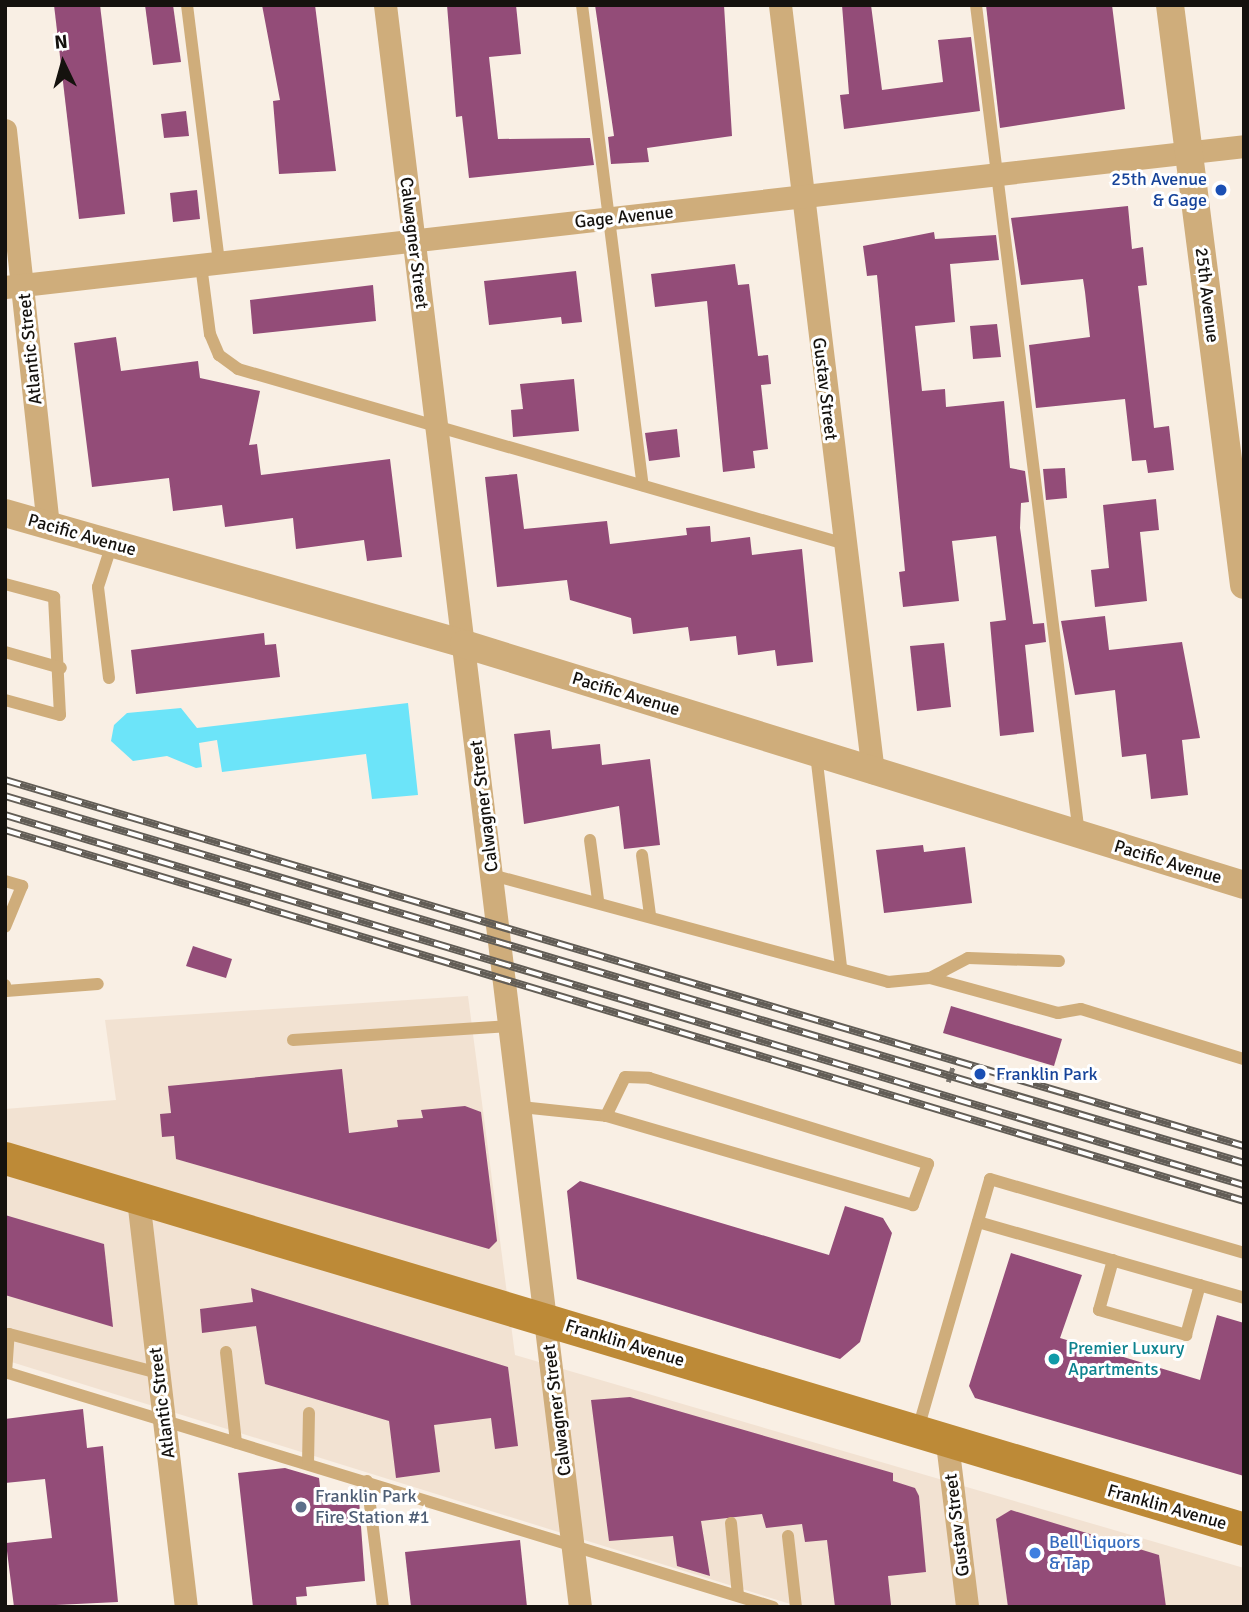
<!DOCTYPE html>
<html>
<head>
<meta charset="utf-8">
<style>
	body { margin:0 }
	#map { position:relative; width:1249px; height:1612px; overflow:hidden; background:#f9efe4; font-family:Signika,sans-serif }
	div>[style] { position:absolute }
	.built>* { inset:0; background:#f2e2d2 }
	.water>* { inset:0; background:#6ce4f9 }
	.building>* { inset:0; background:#934c78 }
	.path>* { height:4.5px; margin-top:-2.25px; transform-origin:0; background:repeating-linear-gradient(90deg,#7d7770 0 5px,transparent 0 10px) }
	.service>* { height:12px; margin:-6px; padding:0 6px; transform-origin:6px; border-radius:6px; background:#cfad7b }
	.minor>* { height:23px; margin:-11.5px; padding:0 11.5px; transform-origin:11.5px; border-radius:11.5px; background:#cfad7b }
	.tertiary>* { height:28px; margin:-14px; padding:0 14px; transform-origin:14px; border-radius:14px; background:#cfad7b }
	.secondary>* { height:33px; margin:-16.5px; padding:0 16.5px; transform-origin:16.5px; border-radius:16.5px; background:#bd8a37 }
	.rail>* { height:8px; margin-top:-4px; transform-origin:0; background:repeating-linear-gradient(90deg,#fff 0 16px,#625d56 0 32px); box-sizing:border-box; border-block:2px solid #625d56 }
	.dots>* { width:19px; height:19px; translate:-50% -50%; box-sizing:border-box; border:4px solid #fff; border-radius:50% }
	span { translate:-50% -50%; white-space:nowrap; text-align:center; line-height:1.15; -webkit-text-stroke:6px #fff; paint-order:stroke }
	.transit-label { font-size:18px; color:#164399 }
	.right { translate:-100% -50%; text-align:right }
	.left { translate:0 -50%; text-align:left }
	.street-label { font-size:18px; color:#15120e }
	.culture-label { font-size:18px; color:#0d838f }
	.service-label { font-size:18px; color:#4e5e75 }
	.shop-label { font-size:18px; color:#366cbe }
	.frame { position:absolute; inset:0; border:7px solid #15120e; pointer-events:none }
	.north { position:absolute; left:28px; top:28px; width:70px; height:70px; -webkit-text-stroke:5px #fff; paint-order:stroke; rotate:355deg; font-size:19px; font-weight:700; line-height:28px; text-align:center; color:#15120e }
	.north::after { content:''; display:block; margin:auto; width:24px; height:32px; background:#15120e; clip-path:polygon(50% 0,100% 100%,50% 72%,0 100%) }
</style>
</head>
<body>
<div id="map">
	<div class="built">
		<i style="clip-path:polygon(468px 996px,515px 1355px,1244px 1568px,1244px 1607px,800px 1607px,5px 1360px,5px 1109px,116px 1100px,105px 1020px)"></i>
	</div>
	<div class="water">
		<i style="clip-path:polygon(408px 703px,418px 795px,372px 799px,366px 754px,222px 772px,217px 740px,199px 743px,202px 767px,196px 768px,167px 756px,133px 761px,111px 741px,114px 725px,127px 713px,181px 708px,197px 728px)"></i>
	</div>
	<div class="building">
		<i style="clip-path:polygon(54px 5px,100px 5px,125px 214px,79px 219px)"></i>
		<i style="clip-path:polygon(145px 5px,173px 5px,181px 62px,153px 65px)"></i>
		<i style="clip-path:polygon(262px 5px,315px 5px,336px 171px,279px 174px,273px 101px,280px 100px)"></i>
		<i style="clip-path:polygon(447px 5px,516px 5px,521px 54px,489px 57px,498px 139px,590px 138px,594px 165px,469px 178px,462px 116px,456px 117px)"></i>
		<i style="clip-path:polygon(595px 5px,724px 5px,732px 136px,647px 148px,649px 162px,611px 164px,608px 137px,614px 136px)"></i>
		<i style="clip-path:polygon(842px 5px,871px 5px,882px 90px,943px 82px,938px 40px,971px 37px,980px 111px,844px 129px,840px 95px,849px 94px)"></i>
		<i style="clip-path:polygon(986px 5px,1112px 5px,1125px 109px,1000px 128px)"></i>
		<i style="clip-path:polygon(186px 111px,189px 136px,164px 138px,161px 114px)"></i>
		<i style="clip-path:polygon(197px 190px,200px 219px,173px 222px,170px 193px)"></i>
		<i style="clip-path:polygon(1128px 206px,1132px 249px,1143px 247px,1147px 285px,1138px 286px,1154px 428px,1169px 426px,1174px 470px,1148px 473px,1146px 460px,1132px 461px,1125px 399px,1036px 408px,1029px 345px,1090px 337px,1085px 292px,1083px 279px,1021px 285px,1011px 218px)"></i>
		<i style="clip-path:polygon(934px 232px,935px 239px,996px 235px,999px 260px,950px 264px,955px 322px,915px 326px,922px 391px,945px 389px,946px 407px,1004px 401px,1010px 468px,1025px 471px,1029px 502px,1021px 503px,1020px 528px,1033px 624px,1044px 623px,1046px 642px,1025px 645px,1034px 732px,1000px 736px,990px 622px,1006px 620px,996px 536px,952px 541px,959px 601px,903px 607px,899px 572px,905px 571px,877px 275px,867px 276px,863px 246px)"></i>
		<i style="clip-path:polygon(735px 264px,738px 285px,749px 284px,758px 356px,768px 355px,771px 384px,761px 385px,768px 449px,753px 451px,755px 468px,723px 472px,707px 301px,655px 307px,651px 274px)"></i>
		<i style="clip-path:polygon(576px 271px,582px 322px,562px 324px,561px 317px,489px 325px,484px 281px)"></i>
		<i style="clip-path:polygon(373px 285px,376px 321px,253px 334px,250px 300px)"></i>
		<i style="clip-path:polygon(997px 324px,1001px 357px,973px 359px,970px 326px)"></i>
		<i style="clip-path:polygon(116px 337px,121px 371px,198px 361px,200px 378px,260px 391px,249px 445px,257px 444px,261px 475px,390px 459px,402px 557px,367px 561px,364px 540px,296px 549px,293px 518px,225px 527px,222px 505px,173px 511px,169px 478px,92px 487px,74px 343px)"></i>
		<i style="clip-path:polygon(574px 379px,579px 431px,513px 437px,511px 410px,523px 409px,520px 384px)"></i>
		<i style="clip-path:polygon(677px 429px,680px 457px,649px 461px,645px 433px)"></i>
		<i style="clip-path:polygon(1065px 468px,1067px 498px,1046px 500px,1043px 469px)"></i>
		<i style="clip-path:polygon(517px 474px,524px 529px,607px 521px,610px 544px,687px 535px,686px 528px,710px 526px,711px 542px,750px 537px,752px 555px,802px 549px,813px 662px,777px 666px,775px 650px,738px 655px,736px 636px,690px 641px,688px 627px,633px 634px,631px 618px,570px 600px,567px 580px,497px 587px,485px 477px)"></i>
		<i style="clip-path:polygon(1156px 499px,1159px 530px,1140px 532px,1147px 601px,1095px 607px,1091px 570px,1109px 568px,1103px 505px)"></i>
		<i style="clip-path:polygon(1105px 616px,1109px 650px,1182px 642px,1200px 738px,1182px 740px,1188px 795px,1151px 799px,1146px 754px,1122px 757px,1115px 690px,1075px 695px,1061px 621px)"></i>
		<i style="clip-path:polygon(264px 633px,265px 645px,276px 644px,280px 677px,136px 694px,131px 650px)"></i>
		<i style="clip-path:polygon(944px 643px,951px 707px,917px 711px,910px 646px)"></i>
		<i style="clip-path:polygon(550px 730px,552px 749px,600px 744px,602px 765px,650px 759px,660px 845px,624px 849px,619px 806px,524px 824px,514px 734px)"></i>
		<i style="clip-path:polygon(923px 845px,924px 852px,965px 847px,972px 903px,884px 913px,876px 850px)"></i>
		<i style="clip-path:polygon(193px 946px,232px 959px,226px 978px,186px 966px)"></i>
		<i style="clip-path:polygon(951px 1006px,1062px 1039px,1054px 1066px,943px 1033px)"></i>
		<i style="clip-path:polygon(342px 1069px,349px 1133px,398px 1127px,397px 1120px,423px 1118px,421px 1110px,465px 1106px,481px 1112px,497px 1241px,489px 1249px,176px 1159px,174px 1136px,162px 1137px,160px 1114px,171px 1113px,168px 1086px)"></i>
		<i style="clip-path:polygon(580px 1181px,829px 1255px,845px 1206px,883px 1218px,892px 1233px,860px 1342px,840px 1359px,577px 1279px,567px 1191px)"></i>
		<i style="clip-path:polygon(5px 1215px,104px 1244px,113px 1327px,5px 1295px)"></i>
		<i style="clip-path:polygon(1011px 1253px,1082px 1275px,1060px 1338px,1200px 1380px,1217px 1315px,1244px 1323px,1244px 1476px,975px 1398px,969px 1386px)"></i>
		<i style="clip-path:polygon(251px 1288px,508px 1367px,518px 1446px,495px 1449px,491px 1418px,434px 1425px,440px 1472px,396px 1478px,389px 1421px,265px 1384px,256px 1326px,202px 1333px,200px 1309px,253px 1302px)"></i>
		<i style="clip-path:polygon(630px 1397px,893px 1473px,893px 1481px,915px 1488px,919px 1496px,926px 1572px,888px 1576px,891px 1605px,835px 1607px,827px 1540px,805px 1542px,802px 1524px,766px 1528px,762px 1514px,701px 1521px,710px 1576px,677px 1566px,673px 1536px,609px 1541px,591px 1400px)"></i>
		<i style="clip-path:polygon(83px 1409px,87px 1448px,103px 1446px,118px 1602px,14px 1607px,6px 1543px,52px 1538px,45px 1479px,5px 1483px,5px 1419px)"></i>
		<i style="clip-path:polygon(285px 1468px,319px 1478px,322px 1503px,359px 1499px,365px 1581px,306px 1587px,307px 1596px,296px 1597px,297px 1607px,253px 1607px,238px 1473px)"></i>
		<i style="clip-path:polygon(1011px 1510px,1159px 1555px,1166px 1607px,1008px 1607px,996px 1519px)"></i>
		<i style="clip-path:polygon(520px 1540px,527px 1607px,411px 1607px,405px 1552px)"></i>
	</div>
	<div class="path">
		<i style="left:948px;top:1082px;width:28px;rotate:-72deg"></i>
	</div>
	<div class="service">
		<i style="left:187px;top:5px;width:260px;rotate:82.9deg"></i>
		<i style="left:582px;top:5px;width:484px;rotate:82.8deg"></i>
		<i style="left:976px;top:5px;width:835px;rotate:82.92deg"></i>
		<i style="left:201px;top:265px;width:70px;rotate:82.6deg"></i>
		<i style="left:210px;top:334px;width:23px;rotate:67deg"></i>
		<i style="left:219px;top:355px;width:24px;rotate:36deg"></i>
		<i style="left:238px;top:369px;width:632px;rotate:16.08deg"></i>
		<i style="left:5px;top:584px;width:51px;rotate:14.9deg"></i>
		<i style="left:54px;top:597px;width:118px;rotate:87.1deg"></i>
		<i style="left:60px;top:715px;width:57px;rotate:-164.7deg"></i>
		<i style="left:5px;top:652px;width:58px;rotate:15.9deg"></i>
		<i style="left:109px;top:678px;width:92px;rotate:-96.9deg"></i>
		<i style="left:98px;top:587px;width:45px;rotate:-72deg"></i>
		<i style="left:816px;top:754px;width:215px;rotate:83.3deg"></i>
		<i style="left:590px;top:840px;width:61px;rotate:82.4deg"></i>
		<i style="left:642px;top:855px;width:61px;rotate:82.4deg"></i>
		<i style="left:492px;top:875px;width:410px;rotate:15.1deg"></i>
		<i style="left:888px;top:982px;width:42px;rotate:-5.4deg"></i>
		<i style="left:930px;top:978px;width:133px;rotate:15.3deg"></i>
		<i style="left:1058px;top:1013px;width:23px;rotate:-10deg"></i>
		<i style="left:1081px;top:1009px;width:170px;rotate:17.1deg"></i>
		<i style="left:5px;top:881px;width:18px;rotate:16deg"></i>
		<i style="left:22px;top:886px;width:44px;rotate:112.5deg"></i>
		<i style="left:930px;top:978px;width:43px;rotate:-27.8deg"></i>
		<i style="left:968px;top:958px;width:91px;rotate:1.9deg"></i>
		<i style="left:5px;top:985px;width:6px;rotate:81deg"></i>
		<i style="left:6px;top:991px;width:92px;rotate:-4.4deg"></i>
		<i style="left:293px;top:1040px;width:218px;rotate:-3.7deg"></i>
		<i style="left:521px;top:1107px;width:85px;rotate:6deg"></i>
		<i style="left:606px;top:1116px;width:43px;rotate:-64deg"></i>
		<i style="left:625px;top:1077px;width:24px;rotate:2deg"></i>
		<i style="left:649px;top:1078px;width:292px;rotate:17.1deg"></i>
		<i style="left:928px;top:1164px;width:44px;rotate:110.1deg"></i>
		<i style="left:913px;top:1205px;width:320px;rotate:-163.8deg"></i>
		<i style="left:978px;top:1222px;width:277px;rotate:15.9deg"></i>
		<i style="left:1113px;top:1260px;width:52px;rotate:105.6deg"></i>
		<i style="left:1099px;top:1310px;width:91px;rotate:16deg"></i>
		<i style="left:1186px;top:1335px;width:52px;rotate:-74.4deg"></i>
		<i style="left:226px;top:1352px;width:91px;rotate:83.7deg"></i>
		<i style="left:5px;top:1372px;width:803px;rotate:17.01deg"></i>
		<i style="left:6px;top:1373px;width:39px;rotate:-86deg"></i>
		<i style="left:9px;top:1334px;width:155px;rotate:14.6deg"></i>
		<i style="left:918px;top:1429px;width:260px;rotate:-73.9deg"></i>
		<i style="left:990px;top:1179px;width:265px;rotate:16.2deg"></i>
		<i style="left:308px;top:1464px;width:51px;rotate:-88.9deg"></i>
		<i style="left:367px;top:1481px;width:127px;rotate:82.8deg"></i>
		<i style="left:731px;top:1523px;width:73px;rotate:84.5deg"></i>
		<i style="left:788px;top:1536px;width:71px;rotate:83.6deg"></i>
	</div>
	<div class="minor">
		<i style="left:385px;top:5px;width:1614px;rotate:83.06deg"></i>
		<i style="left:780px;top:5px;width:773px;rotate:83.09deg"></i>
		<i style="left:5px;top:130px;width:397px;rotate:83.8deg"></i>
		<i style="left:5px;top:287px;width:1247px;rotate:-6.49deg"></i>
		<i style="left:138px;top:1199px;width:411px;rotate:83.3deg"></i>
		<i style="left:947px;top:1443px;width:165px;rotate:83deg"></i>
	</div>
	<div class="tertiary">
		<i style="left:1170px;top:5px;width:585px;rotate:82.73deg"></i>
		<i style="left:5px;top:513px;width:477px;rotate:15.9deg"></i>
		<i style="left:464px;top:644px;width:816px;rotate:17.17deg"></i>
	</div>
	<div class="secondary">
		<i style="left:5px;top:1158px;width:1293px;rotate:16.67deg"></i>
	</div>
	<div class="rail">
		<i style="left:5px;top:780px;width:1292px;rotate:16.46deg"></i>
		<i style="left:5px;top:796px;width:1292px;rotate:16.5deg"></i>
		<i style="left:5px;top:815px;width:1293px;rotate:16.63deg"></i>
		<i style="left:5px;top:830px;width:1293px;rotate:16.67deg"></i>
	</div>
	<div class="dots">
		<i style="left:1221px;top:190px;background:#1a4fb4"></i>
		<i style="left:980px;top:1074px;background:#1a4fb4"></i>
		<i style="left:1054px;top:1359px;background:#0f9aa8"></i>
		<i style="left:301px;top:1507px;background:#5c6f8a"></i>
		<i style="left:1035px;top:1553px;background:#3f7fe0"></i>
	</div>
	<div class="transit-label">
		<span class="right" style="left:1207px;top:190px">25th Avenue<br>&amp; Gage</span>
		<span class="left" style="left:996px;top:1074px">Franklin Park</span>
	</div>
	<div class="street-label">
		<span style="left:624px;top:217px;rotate:-6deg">Gage Avenue</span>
		<span style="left:414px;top:243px;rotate:83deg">Calwagner Street</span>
		<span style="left:1207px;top:295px;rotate:83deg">25th Avenue</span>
		<span style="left:30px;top:349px;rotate:-96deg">Atlantic Street</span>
		<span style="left:825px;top:389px;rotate:83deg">Gustav Street</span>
		<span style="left:82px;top:535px;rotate:16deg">Pacific Avenue</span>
		<span style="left:626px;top:694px;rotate:17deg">Pacific Avenue</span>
		<span style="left:484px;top:806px;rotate:-97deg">Calwagner Street</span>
		<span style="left:1168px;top:862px;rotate:17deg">Pacific Avenue</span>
		<span style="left:625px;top:1343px;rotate:17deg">Franklin Avenue</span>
		<span style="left:162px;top:1403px;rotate:-97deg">Atlantic Street</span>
		<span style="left:557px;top:1410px;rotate:-97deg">Calwagner Street</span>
		<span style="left:1167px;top:1507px;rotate:16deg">Franklin Avenue</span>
		<span style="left:957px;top:1525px;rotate:-97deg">Gustav Street</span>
	</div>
	<div class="culture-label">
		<span class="left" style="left:1068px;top:1359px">Premier Luxury<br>Apartments</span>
	</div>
	<div class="service-label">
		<span class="left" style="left:315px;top:1507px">Franklin Park<br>Fire Station #1</span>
	</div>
	<div class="shop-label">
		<span class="left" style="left:1049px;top:1553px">Bell Liquors<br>&amp; Tap</span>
	</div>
	<div class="frame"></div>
	<div class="north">N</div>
</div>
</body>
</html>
